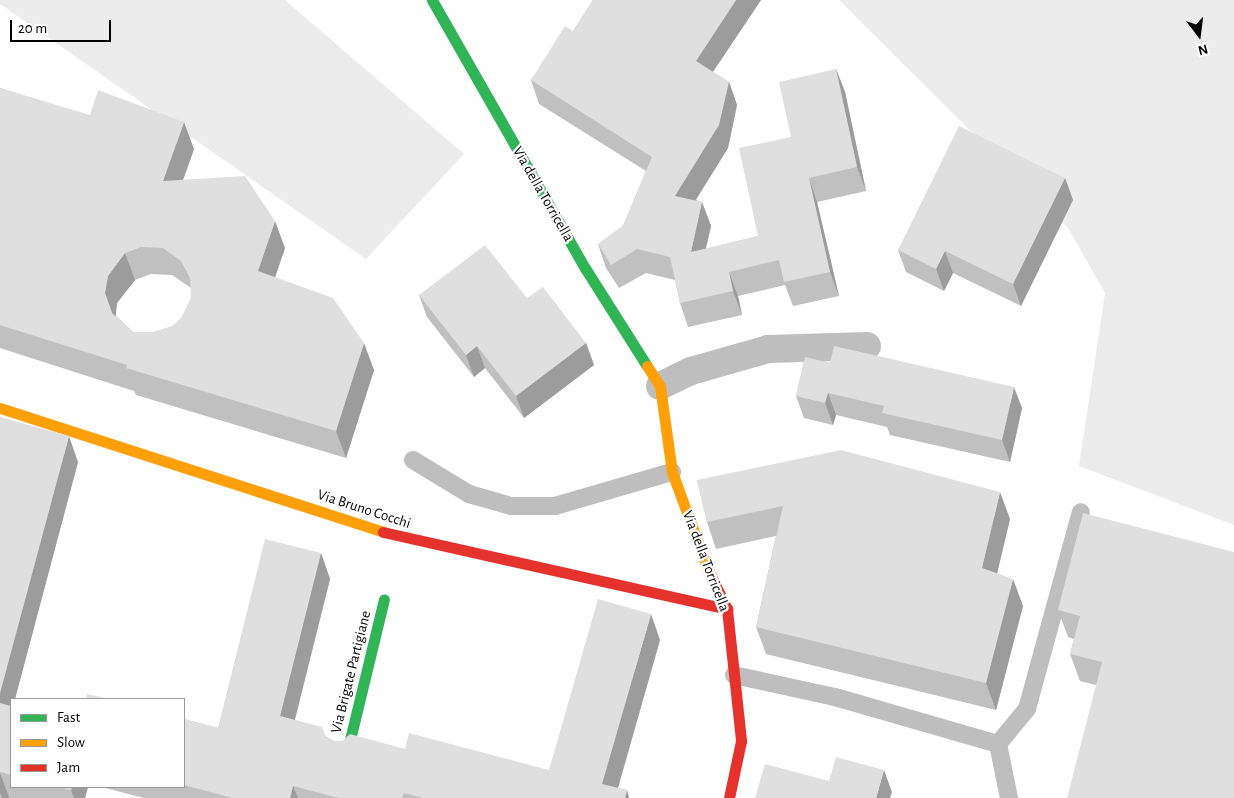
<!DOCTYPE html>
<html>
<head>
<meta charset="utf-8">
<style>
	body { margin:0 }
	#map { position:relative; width:1234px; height:798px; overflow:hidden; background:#fff; font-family:"Alegreya Sans",sans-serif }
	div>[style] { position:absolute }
	.green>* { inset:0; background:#ececec }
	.lane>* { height:18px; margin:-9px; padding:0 9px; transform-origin:9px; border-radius:9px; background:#bebebe }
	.street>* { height:28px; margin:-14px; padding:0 14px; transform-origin:14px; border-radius:14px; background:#bebebe }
	.fast>* { height:11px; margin:-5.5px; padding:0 5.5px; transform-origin:5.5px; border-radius:5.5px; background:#30b455 }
	.slow>* { height:11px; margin:-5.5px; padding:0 5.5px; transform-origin:5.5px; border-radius:5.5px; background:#ff9f0a }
	.jam>* { height:11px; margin:-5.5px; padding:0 5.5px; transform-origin:5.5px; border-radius:5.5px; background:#e5322d }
	.wall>* { inset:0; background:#c0c0c0 }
	.shaded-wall>* { inset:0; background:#9c9c9c }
	.building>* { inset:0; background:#dfdfdf }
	span { translate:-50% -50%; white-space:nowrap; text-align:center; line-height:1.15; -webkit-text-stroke:4.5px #fff; paint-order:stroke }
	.street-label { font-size:15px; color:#000 }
	.legend { position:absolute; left:10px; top:698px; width:175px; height:90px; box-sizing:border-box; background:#fff; border:1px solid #999; margin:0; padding:6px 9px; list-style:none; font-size:15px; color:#000 }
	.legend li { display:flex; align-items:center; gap:10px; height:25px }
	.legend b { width:25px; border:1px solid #999 }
	.north { position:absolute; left:1174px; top:10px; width:50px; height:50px; -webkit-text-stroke:4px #fff; paint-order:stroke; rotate:165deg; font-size:14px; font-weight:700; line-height:20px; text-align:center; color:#000 }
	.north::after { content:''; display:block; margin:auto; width:18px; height:22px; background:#000; clip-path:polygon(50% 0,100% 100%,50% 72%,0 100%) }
	.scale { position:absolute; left:10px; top:20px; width:101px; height:22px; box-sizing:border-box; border:2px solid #000; border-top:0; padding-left:6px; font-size:15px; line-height:18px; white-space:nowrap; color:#000; -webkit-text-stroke:4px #fff; paint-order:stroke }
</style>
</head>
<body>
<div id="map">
	<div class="green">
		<i style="clip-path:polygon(0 0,285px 0,464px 154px,366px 259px,0 4px)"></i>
		<i style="clip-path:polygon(839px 0,1234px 0,1234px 525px,1079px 466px,1105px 293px,1068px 228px)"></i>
	</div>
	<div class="lane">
		<i style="left:413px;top:460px;width:66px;rotate:31.3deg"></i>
		<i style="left:469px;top:494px;width:44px;rotate:15.9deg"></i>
		<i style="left:511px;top:506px;width:44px"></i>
		<i style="left:555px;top:506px;width:122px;rotate:-16.2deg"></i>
		<i style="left:734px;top:675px;width:103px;rotate:12.3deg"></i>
		<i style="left:835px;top:697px;width:170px;rotate:16.1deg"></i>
		<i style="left:998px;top:744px;width:45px;rotate:-50.4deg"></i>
		<i style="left:1027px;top:709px;width:204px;rotate:-74.7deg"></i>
		<i style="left:998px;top:744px;width:55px;rotate:78.5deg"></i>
	</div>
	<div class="street">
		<i style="left:660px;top:386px;width:34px;rotate:-26deg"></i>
		<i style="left:691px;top:371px;width:80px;rotate:-15.9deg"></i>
		<i style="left:768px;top:349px;width:99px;rotate:-1.7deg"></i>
	</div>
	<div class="fast">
		<i style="left:432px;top:0;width:309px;rotate:60.3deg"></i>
		<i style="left:585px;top:268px;width:116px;rotate:57.7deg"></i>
		<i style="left:347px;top:752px;width:157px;rotate:-76.4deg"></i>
	</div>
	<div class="slow">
		<i style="left:647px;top:366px;width:24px;rotate:57deg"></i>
		<i style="left:660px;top:386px;width:87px;rotate:82.1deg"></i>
		<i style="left:672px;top:472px;width:104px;rotate:69.8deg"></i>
		<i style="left:0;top:408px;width:403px;rotate:17.9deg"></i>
	</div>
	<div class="jam">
		<i style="left:383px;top:532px;width:353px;rotate:12.6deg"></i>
		<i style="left:708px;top:570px;width:43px;rotate:64deg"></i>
		<i style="left:727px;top:609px;width:133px;rotate:83.9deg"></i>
		<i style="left:741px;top:741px;width:58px;rotate:101.9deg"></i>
	</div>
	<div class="wall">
		<i style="clip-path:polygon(593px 0,761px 0,713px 72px,729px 82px,737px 105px,728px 148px,696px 200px,702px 202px,711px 226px,706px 249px,758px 236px,791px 137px,836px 69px,845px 92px,866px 191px,817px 202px,839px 296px,793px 306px,785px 285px,738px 296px,742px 315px,688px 327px,680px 303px,675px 280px,646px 273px,619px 288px,606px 268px,598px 244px,623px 226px,646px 171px,539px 104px,531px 80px,573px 31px)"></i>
		<i style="clip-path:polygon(evenodd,0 88px,194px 149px,183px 180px,285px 248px,275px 277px,374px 370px,346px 458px,136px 395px,134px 391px,0 348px,0 88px,151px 274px,172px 275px,191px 288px,191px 298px,182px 317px,173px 326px,154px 332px,133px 332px,116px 316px,117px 303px,135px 280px,151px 274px)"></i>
		<i style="clip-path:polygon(1065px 178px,1073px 200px,1021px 306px,953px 273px,944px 291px,906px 272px,898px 250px)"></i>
		<i style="clip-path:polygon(419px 295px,527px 298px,586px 343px,594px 365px,524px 418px,485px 368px,474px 377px,427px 317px)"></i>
		<i style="clip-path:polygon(805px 357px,1022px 408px,1010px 462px,890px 435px,887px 427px,836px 415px,833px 425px,804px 418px,796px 396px)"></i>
		<i style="clip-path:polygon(0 417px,78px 462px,15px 699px,11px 699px,11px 787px,88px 787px,85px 798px,0 798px)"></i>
		<i style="clip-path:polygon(697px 480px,1010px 519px,997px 573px,1023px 606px,996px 710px,766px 654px,756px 627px,776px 536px,716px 549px,707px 522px)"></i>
		<i style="clip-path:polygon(1234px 552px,1096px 685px,1080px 681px,1070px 654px,1074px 639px,1068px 637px,1058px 610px)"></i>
		<i style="clip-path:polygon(321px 553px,330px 579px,295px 720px,334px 741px,405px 749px,549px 770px,660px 640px,618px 788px,627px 790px,629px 798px,144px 798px,101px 787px,184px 787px,184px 719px,218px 728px)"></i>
	</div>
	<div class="shaded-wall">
		<i style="clip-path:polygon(736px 0,761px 0,704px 85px,696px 61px)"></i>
		<i style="clip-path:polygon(836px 69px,845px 92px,866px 191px,857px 167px)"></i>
		<i style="clip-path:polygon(729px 82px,737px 105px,728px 148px,683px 220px,675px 196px)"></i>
		<i style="clip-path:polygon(184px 122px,194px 149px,173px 208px,163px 181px)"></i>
		<i style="clip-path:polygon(809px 178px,817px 202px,839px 296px,830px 272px)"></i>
		<i style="clip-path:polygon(1065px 178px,1073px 200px,1021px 306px,1013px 284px)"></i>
		<i style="clip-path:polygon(702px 202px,711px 226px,699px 276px,691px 252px)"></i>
		<i style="clip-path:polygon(275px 221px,285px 248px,268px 298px,258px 271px)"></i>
		<i style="clip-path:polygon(945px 251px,953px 273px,944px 291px,936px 269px)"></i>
		<i style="clip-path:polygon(125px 253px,135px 280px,117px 303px,115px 320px,122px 340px,105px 293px,108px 276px)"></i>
		<i style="clip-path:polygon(729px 272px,738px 296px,742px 315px,733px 291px)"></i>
		<i style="clip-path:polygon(364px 343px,374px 370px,346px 458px,336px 431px)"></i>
		<i style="clip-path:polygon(586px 343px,594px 365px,524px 418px,516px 396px)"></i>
		<i style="clip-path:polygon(477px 346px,485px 368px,474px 377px,466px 355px)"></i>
		<i style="clip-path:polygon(1014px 387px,1022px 408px,1010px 462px,1002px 440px)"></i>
		<i style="clip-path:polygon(828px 393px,836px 415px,833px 425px,825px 403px)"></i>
		<i style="clip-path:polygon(69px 436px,78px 462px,15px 699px,11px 699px,11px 712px,0 710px,0 693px)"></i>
		<i style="clip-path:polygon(1000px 492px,1010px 519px,992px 595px,982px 568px)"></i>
		<i style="clip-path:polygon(321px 553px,330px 579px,289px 742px,280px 716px)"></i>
		<i style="clip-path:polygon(1013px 579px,1023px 606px,996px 710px,986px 683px)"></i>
		<i style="clip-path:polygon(651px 614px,660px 640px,615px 798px,602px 784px)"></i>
		<i style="clip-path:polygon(884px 770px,892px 792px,890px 798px,876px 798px)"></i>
		<i style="clip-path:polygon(0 773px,9px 797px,9px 798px,2px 798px,0 792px)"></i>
		<i style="clip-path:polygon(293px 786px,298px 798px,290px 798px)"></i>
		<i style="clip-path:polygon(72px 787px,88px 787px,85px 798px,74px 798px,71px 790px)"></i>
		<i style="clip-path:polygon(627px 790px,629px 798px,625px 798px)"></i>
	</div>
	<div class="building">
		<i style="clip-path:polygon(593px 0,736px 0,696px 61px,729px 82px,719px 125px,675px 196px,702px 202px,691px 252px,758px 236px,739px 148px,791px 137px,779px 82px,836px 69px,857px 167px,809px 178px,830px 272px,784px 282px,779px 260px,729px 272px,733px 291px,680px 303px,670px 257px,637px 249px,611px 265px,598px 244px,623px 226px,652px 157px,531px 80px,565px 26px,573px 31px)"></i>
		<i style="clip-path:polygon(evenodd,0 88px,90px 115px,98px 90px,184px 122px,163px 181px,245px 176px,275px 221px,258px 271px,333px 298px,364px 343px,336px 431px,126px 368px,127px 365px,0 325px,0 88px,141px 247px,163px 248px,181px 261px,190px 278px,191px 298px,182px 317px,173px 326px,154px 332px,133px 332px,112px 313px,105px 293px,108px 276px,125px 253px,141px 247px)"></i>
		<i style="clip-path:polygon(959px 126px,1065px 178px,1013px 284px,945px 251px,936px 269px,898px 250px)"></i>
		<i style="clip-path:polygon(485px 245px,527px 298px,543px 287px,586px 343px,516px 396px,477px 346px,466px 355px,419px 295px)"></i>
		<i style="clip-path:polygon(834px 346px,1014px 387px,1002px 440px,882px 413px,884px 406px,828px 393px,825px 403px,796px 396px,805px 357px,830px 363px)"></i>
		<i style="clip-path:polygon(0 417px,69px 436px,0 693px)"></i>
		<i style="clip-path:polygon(841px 450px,1000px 492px,982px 568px,1013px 579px,986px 683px,756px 627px,783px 506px,707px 522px,697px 480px)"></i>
		<i style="clip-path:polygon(1083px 513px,1234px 552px,1234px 798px,1067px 798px,1102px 662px,1070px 654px,1080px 616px,1058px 610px)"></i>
		<i style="clip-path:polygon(265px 539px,321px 553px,280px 716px,322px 727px,326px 737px,334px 741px,342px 741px,350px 734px,405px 749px,409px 733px,549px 770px,598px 599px,651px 614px,602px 784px,627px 790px,625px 798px,423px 798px,404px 793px,402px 798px,339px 798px,293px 786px,290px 798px,233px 798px,184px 785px,184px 719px,218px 728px)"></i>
		<i style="clip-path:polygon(87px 694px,109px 699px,86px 699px)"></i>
		<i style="clip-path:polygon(0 703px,11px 706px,11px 775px,0 772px)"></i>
		<i style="clip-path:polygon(836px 757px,884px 770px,876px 798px,755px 798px,765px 764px,829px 781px)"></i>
		<i style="clip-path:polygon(58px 787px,72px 787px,71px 790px)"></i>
	</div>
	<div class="street-label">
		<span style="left:543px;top:194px;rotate:60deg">Via della Torricella</span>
		<span style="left:364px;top:509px;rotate:18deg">Via Bruno Cocchi</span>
		<span style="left:706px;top:561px;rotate:69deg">Via della Torricella</span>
		<span style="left:351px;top:672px;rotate:-76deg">Via Brigate Partigiane</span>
	</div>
	<ul class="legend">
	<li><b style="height:6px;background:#30b455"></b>Fast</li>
	<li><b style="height:6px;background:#ff9f0a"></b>Slow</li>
	<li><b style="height:6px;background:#e5322d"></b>Jam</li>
	</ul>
	<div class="north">N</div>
	<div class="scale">20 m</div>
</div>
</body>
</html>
